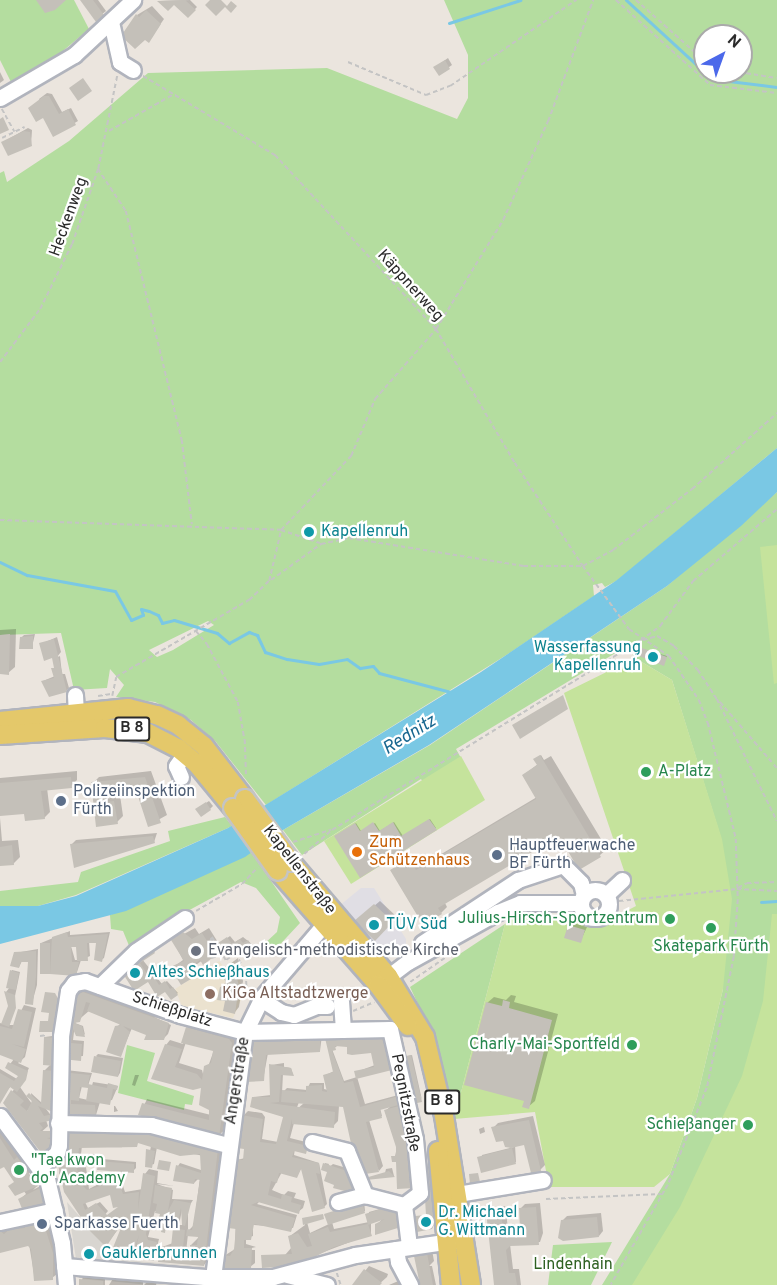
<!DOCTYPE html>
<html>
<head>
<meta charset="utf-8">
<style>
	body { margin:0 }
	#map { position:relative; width:777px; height:1285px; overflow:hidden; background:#ebe5de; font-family:Overpass,sans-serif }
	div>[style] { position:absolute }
	.industrial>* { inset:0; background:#e0dee4 }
	.education>* { inset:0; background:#ebe2cf }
	.green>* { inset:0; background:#b4dd9f }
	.pitch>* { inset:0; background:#c5e39c }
	.plaza>* { inset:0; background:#d8d5d0 }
	.water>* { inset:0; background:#7ac8e4 }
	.shadow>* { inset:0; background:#0003 }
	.stream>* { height:3px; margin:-1.5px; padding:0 1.5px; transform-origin:1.5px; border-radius:1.5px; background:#7ac8e4 }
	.building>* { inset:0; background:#c4c0b9 }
	.path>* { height:1.5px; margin-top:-0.75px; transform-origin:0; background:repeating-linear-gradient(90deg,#c4c4c4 0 4.5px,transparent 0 7.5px) }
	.roads { filter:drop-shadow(2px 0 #b1b4bd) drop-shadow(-2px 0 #b1b4bd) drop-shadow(0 2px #b1b4bd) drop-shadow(0 -2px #b1b4bd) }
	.minor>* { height:15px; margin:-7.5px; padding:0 7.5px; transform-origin:7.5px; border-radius:7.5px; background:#fff }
	.minor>.ring { margin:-7.5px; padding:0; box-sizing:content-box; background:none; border:15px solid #fff; border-radius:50% }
	.major>* { height:18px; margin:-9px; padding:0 9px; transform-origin:9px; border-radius:9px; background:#e4c86a }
	.bridges { filter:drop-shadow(2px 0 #c4c4c4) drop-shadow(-2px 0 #c4c4c4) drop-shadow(0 2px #c4c4c4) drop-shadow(0 -2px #c4c4c4) }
	.major-bridge>* { height:18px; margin:-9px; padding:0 9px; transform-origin:9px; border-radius:9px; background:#e4c86a }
	.dots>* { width:16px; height:16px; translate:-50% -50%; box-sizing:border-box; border:3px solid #fff; border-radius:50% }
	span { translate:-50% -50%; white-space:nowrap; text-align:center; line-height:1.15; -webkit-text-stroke:4.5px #fff; paint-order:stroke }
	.shield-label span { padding:2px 4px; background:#fff; border:2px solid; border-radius:4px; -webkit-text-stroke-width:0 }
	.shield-label { font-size:15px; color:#2b2b2b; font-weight:700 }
	.street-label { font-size:16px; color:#2b2b2b }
	.culture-label { font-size:16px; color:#0d838f }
	.left { translate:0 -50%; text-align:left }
	.right { translate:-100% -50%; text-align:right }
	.leisure-label { font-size:16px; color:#27864d }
	.service-label { font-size:16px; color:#4e5e75 }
	.food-label { font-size:16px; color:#c56008 }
	.worship-label { font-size:16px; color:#5b616d }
	.education-label { font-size:16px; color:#785e54 }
	.park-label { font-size:16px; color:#2e6121 }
	.water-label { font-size:18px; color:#196790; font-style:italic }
	.north { position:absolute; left:693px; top:24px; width:60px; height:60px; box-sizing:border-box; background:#fff; border:2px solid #aaa; border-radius:50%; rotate:41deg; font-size:16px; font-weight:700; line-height:24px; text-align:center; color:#2b2b2b }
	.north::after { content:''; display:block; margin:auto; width:21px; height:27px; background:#4c69ea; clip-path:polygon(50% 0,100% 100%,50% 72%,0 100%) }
</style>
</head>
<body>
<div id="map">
	<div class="industrial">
		<i style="clip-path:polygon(361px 888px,374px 888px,406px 939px,406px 948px,386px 956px,339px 906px)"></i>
	</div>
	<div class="education">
		<i style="clip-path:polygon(219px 961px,224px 967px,234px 961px,240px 972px,241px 1000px,233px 1018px,182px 1006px,175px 989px)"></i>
	</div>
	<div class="green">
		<i style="clip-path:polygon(0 0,74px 0,89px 29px,45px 66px,12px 84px,0 60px)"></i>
		<i style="clip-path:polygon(evenodd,444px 0,777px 0,777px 448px,618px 580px,605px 587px,602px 583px,593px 585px,594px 596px,508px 654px,266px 805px,216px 742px,191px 720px,155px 702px,116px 697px,124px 685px,110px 669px,107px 688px,74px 690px,61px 633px,0 635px,0 173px,4px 171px,7px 182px,69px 141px,148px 73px,327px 68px,457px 119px,468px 98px,468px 55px,444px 0,705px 36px,741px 36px,741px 72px,705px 72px,705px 36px,444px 0,208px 621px,214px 625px,173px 650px,157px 657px,149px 650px,208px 621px)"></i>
		<i style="clip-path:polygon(777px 492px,777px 1285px,602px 1285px,670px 1174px,697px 1098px,723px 989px,721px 838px,672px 680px,635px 658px,627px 646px,456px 749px,484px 800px,432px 797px,421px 779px,302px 855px,283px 830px,430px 745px,667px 586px)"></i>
		<i style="clip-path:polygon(225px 817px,232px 826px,228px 828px,76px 895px,38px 906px,0 906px,0 891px,78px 882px,81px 872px,170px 841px,168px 831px)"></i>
		<i style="clip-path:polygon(251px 852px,300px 923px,273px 952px,263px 945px,277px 932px,280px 917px,256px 888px,241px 882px,184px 913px,130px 948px,123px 931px,111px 929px,110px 915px)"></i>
		<i style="clip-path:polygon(505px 924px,454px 1119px,439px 1049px,410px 987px)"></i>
		<i style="clip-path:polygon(127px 1045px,155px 1053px,147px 1081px,194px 1096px,192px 1105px,185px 1104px,184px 1110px,118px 1093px)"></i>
		<i style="clip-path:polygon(612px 1242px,591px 1285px,548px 1285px,553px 1245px)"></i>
	</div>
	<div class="pitch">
		<i style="clip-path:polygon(777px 545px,777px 683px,774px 684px,760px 547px)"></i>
		<i style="clip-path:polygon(635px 658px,672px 680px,722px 839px,732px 899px,723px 989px,697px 1098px,670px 1174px,654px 1187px,549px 1187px,535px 1112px,454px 1119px,505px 924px,516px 916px,559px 915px,603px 923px,636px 906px,564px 693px)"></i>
		<i style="clip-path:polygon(461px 756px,485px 800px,351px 884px,324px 841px)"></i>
		<i style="clip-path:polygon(772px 914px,777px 914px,777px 1285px,632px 1285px,680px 1207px,742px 1076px,763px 1001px)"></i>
	</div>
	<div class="plaza">
		<i style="clip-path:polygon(67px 1202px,111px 1252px,136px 1261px,206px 1267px,205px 1285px,149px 1285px,79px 1278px)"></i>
	</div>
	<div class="water">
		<i style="clip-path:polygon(777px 448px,777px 492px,741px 526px,667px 586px,429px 745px,283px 830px,245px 857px,126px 911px,0 944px,0 906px,38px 906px,76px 896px,228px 828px,481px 672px,617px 580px)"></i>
	</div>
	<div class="shadow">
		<i style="clip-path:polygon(83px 0,98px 0,106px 11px,96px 19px)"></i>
		<i style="clip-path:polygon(190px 0,197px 7px,188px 16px,174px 3px,160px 1px)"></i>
		<i style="clip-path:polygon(152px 6px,164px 19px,149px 41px,137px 15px)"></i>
		<i style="clip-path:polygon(448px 58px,452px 65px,439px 74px,438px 65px)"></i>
		<i style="clip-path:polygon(0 72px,4px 80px,0 83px)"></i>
		<i style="clip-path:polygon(47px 93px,52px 94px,62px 112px,71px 108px,78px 121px,54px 135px,39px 99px)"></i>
		<i style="clip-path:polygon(28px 128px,32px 130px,31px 145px,3px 142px)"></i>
		<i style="clip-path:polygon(16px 629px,15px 667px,8px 673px,0 673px,0 630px)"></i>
		<i style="clip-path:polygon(35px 634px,32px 647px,21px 638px,24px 635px)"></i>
		<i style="clip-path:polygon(57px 637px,61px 652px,56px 658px,60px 656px,62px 674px,65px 674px,69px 688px,66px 691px,43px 681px,55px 676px,54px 659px,41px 644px)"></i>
		<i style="clip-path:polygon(643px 649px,667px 656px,664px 663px)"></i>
		<i style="clip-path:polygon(541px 755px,544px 760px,551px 756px,607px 849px,600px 855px,580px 868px,559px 834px,445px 903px,447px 907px,441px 913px,392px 870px,416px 854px,423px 865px,537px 797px,524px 775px,538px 764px,535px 759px)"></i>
		<i style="clip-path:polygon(77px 771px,77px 780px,71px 786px,47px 788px,50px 812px,44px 818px,25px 812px,0 815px,0 778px)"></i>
		<i style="clip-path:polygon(151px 771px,167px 815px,149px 825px,137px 789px,111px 792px,112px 797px,120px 795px,123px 816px,117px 822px,93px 783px,99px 777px)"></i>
		<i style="clip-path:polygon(209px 801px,213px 806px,210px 809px,200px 807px)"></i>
		<i style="clip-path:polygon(0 818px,2px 841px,18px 840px,20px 857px,13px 864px,0 865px)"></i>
		<i style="clip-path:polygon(430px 819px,436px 828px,360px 876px,336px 837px,356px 823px,361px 831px,375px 823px,380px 831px,394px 822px,403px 836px)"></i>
		<i style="clip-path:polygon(157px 833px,154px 842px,71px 845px,76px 840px)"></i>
		<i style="clip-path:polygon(380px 901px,397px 917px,374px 939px,361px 917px)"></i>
		<i style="clip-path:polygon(573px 923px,587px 927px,580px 942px,570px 926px)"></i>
		<i style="clip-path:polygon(195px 928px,199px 934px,209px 928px,219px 944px,230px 936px,235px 942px,243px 937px,253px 945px,240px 955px,234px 946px,222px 946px,189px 970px,190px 978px,172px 968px,183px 960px,173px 940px)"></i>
		<i style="clip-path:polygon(evenodd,70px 931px,70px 935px,110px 932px,104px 958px,101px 960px,97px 941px,89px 941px,90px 956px,81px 960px,76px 975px,42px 973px,41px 943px,70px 931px,78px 945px,79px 960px,75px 960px,71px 946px,78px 945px)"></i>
		<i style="clip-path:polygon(151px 944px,155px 951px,142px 959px,162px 984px,167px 981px,178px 993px,171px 998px,164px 990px,124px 966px)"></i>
		<i style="clip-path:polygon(38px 949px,37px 985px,32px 1003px,30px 961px,22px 961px,19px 967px,15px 953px)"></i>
		<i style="clip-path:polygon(238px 958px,243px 981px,239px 1007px,235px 1012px,221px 987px,227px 981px,222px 970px)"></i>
		<i style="clip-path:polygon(12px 970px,20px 972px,9px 1025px,14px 1025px,24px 1005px,36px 1008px,25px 1057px,18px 1063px,29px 1068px,20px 1087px,32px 1104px,31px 1093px,43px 1104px,44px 1071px,51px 1064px,44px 1064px,45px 1037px,59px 1035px,53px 1067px,59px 1067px,55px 1108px,43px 1105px,53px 1118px,46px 1120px,48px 1126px,38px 1135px,55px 1131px,50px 1136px,55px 1143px,42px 1152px,34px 1142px,39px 1137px,33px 1140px,28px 1133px,32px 1128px,26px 1131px,18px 1121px,34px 1106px,17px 1118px,4px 1103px,15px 1088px,11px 1086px,0 1099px,0 1069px,17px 1079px,20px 1075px,7px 1068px,14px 1059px,0 1054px,0 1023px,3px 1024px,10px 1006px,6px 992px,10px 987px,7px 987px)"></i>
		<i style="clip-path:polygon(84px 988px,172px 1018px,171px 1022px,154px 1017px,171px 1025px,168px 1034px,163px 1039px,149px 1030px,132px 1028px,120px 1056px,117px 1027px,121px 1023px,90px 1010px,75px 1023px,83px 1026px,85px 1035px,75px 1024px,73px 1040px,84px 1041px,83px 1056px,64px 1057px,74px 998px)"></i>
		<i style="clip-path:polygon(511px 995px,516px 996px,514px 1002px,558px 1014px,535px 1101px,528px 1107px,487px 1003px,494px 997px,506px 1000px)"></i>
		<i style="clip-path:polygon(330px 996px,337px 996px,335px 1009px,328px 1010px)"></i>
		<i style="clip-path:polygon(evenodd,197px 1018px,238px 1029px,232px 1109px,224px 1116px,225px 1130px,220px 1134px,140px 1114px,147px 1099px,211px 1115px,203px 1084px,153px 1078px,166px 1045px,170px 1040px,183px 1044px,187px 1028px,197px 1018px,186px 1042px,214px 1050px,204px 1078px,202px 1070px,179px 1063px,186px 1042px)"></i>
		<i style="clip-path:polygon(evenodd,388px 1033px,394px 1066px,356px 1072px,375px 1065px,372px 1048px,339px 1045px,332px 1049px,344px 1081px,357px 1077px,365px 1104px,402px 1094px,404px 1100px,399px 1105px,405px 1103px,398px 1160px,394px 1161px,397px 1147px,385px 1111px,391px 1106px,380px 1108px,382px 1116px,369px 1120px,383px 1166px,379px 1171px,344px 1104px,339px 1106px,338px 1121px,333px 1126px,294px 1123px,290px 1138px,310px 1143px,305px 1152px,295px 1149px,294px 1155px,319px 1163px,327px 1204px,324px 1207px,302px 1167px,297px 1176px,282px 1172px,272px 1190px,284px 1195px,288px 1191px,296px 1193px,294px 1198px,305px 1201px,303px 1208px,298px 1212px,260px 1201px,257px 1204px,297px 1215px,293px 1228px,243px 1224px,253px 1230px,253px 1236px,246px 1238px,246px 1244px,256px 1247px,243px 1250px,255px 1250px,255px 1263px,250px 1267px,224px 1256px,235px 1249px,237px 1160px,245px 1158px,243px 1116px,248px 1111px,262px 1113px,265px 1117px,262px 1139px,278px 1142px,286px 1116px,253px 1097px,271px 1095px,271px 1065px,284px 1063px,284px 1067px,291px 1068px,293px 1075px,283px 1074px,282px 1093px,287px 1088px,307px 1090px,310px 1083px,324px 1083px,324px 1089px,328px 1090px,324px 1076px,334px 1071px,327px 1039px,330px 1036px,388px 1033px,299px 1102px,304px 1103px,296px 1110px,299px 1102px)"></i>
		<i style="clip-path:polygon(322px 1035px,320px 1051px,268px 1053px,263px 1080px,251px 1041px,254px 1038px)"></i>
		<i style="clip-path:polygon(98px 1054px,123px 1058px,120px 1073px,118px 1076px,96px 1056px)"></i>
		<i style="clip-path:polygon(412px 1055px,422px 1100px,404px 1057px)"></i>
		<i style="clip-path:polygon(66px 1070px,92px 1073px,88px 1086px,82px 1086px,79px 1098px,88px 1100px,93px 1082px,118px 1086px,112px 1100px,100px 1102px,96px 1115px,66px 1111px)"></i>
		<i style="clip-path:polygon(135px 1075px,139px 1075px,135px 1086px,132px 1085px)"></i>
		<i style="clip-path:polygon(115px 1106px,118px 1111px,114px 1112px,114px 1106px)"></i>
		<i style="clip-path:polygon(533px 1116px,545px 1165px,540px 1170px,525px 1144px,515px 1145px,516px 1162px,482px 1171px,482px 1155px,514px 1147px,493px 1128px,498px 1123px)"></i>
		<i style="clip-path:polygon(484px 1127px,485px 1132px,480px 1134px,479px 1129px)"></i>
		<i style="clip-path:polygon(0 1131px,33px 1168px,26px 1178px,34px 1174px,40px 1183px,33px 1190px,44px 1184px,45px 1204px,20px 1199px,26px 1194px,4px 1165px,0 1168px)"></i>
		<i style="clip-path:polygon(evenodd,66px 1140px,222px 1145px,216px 1235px,209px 1242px,208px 1260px,204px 1265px,160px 1261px,162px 1247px,173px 1243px,178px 1226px,166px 1224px,161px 1212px,155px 1211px,148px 1237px,159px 1239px,154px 1259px,137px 1248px,131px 1254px,127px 1216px,116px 1219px,122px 1224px,106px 1245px,75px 1206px,59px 1173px,66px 1140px,139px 1142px,151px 1146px,147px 1166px,154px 1164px,157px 1147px,204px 1156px,201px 1170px,180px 1163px,178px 1166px,194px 1183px,200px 1177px,194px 1225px,188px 1231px,188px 1208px,193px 1200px,172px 1199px,173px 1190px,157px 1184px,174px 1186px,157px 1183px,158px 1171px,149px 1169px,145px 1174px,143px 1189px,125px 1192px,121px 1180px,111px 1182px,110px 1178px,89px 1189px,86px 1167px,80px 1162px,94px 1163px,96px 1154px,81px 1154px,82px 1146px,139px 1142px,66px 1140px,111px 1193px,120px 1209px,102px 1218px,108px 1211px,100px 1202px,88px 1208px,85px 1202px,111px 1193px,66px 1140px,183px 1205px,183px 1225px,179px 1225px,183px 1205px,66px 1140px,188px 1234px,200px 1236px,191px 1245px,192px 1253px,186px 1252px,188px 1234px)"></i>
		<i style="clip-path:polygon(102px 1159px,136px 1162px,136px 1168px,133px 1171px,99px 1162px)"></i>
		<i style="clip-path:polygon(325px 1163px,329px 1164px,327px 1169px,333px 1164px,357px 1171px,354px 1181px,358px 1182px,358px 1190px,335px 1187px,336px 1184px,325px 1180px,329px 1171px,323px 1169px)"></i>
		<i style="clip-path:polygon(392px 1168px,394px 1176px,384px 1177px,386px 1169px)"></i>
		<i style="clip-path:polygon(evenodd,364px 1200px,365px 1211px,332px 1222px,334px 1229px,369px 1222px,369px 1212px,394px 1205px,401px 1224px,377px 1225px,383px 1218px,371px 1222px,371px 1234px,316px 1255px,262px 1255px,285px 1255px,292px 1247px,290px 1236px,305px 1225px,304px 1218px,324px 1216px,364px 1200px,326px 1215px,329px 1224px,310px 1233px,307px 1222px,326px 1215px)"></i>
		<i style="clip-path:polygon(540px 1203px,543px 1233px,540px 1242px,510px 1244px,513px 1269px,519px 1269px,521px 1285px,496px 1285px,488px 1211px,505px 1206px,508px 1228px,522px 1227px,520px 1209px,525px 1204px)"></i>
		<i style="clip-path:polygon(601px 1213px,603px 1231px,599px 1236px,562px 1221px,567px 1216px)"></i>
		<i style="clip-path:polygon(46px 1214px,57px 1247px,57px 1274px,52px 1278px,35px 1280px,29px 1244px,0 1252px,0 1230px,26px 1225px)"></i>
		<i style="clip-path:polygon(432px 1250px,434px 1261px,429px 1266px,432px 1266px,436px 1285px,420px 1285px,416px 1256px)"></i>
		<i style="clip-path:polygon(369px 1266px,388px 1274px,387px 1277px,378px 1285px,354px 1285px)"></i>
		<i style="clip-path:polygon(83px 1277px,105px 1279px,105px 1285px,80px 1285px)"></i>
		<i style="clip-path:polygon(114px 1277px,143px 1280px,143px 1285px,109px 1285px)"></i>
		<i style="clip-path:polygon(403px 1279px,405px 1285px,389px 1285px)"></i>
		<i style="clip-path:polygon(148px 1281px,157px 1282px,156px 1285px,144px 1285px)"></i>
		<i style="clip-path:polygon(283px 1281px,330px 1285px,282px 1285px)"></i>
		<i style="clip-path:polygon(223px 1282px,259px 1283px,259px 1285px,223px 1285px)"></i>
	</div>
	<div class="stream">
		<i style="left:626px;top:0;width:117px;rotate:42.6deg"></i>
		<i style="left:712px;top:79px;width:65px;rotate:7deg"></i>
		<i style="left:449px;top:23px;width:75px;rotate:-17.9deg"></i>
		<i style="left:0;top:562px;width:30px;rotate:26deg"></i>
		<i style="left:27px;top:575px;width:89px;rotate:10.3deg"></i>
		<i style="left:115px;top:591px;width:33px;rotate:61deg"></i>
		<i style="left:131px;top:620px;width:13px;rotate:-23deg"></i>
		<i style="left:143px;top:615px;width:6px;rotate:-108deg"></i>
		<i style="left:141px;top:609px;width:8px;rotate:14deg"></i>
		<i style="left:149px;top:611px;width:10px;rotate:24deg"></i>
		<i style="left:158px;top:615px;width:9px;rotate:63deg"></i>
		<i style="left:162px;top:623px;width:12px;rotate:-14deg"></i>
		<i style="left:174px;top:620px;width:45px;rotate:16.8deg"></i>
		<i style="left:217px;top:633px;width:16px;rotate:40deg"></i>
		<i style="left:229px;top:643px;width:23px;rotate:-29deg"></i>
		<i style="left:249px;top:632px;width:9px;rotate:21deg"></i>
		<i style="left:257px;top:635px;width:19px;rotate:65deg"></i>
		<i style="left:265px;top:652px;width:23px;rotate:18deg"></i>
		<i style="left:287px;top:659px;width:32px;rotate:9deg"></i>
		<i style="left:319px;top:664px;width:28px;rotate:-10deg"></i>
		<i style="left:347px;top:659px;width:16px;rotate:35deg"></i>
		<i style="left:360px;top:668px;width:13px;rotate:-9deg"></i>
		<i style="left:373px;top:666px;width:9px;rotate:49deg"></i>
		<i style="left:379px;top:673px;width:78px;rotate:14.9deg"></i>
		<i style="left:761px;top:902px;width:16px;rotate:-4deg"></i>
	</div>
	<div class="building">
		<i style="clip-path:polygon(36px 0,66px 0,55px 10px,45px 13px)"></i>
		<i style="clip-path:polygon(80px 0,93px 0,104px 15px,96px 22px)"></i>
		<i style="clip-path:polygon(185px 0,196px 10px,188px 18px,174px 5px,168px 11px,157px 1px)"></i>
		<i style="clip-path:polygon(210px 0,221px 0,227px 6px,231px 1px,237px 6px,231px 13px,225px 7px,216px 16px,205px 5px)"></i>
		<i style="clip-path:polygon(146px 10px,161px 24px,149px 43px,145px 40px,135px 49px,121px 36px,136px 14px,139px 17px)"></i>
		<i style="clip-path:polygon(445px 60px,450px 69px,439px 76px,433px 67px)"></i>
		<i style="clip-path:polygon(83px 78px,92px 91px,78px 101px,69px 88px)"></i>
		<i style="clip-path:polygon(44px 96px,49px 96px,59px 114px,68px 109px,76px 125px,53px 137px,43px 118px,36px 122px,28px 108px)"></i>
		<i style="clip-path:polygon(3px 117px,9px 130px,0 134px,0 119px)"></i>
		<i style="clip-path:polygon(24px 131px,30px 132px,32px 146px,8px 156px,1px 142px)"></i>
		<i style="clip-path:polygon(10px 634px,9px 675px,0 674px,0 635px)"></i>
		<i style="clip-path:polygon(33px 636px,33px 649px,19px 649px,20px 637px)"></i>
		<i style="clip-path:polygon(54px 639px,67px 692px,49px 697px,41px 681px,54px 678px,51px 668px,54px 668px,52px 658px,44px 661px,39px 643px)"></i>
		<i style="clip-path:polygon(642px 648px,667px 657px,664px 666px,639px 656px)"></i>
		<i style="clip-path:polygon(563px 695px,568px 709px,520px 739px,512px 725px)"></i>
		<i style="clip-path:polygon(540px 755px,601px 857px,579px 870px,559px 836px,438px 908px,442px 914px,423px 925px,390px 870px,409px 859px,416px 870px,536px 799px,522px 775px,537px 765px,533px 759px)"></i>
		<i style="clip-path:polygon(71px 777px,72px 788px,41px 791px,45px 819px,25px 821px,24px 814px,0 816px,0 783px)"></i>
		<i style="clip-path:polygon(145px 777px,161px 823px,148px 827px,136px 790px,105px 794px,106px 802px,114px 801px,118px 824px,96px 827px,91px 782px)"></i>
		<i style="clip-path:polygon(206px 802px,211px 810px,201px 817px,195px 809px)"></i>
		<i style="clip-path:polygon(429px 819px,437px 830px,360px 878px,334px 836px,355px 823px,360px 831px,373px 822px,379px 831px,393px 822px,401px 836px)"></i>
		<i style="clip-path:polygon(153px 836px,155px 843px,74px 868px,70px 844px)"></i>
		<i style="clip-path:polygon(12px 845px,14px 865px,0 866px,0 847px)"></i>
		<i style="clip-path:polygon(374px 904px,393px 922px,375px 941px,354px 921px)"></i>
		<i style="clip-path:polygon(568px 925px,585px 930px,581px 943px,564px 938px)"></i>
		<i style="clip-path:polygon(67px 932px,68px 937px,108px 934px,102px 962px,94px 960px,96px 943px,87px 943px,88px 961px,77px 961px,76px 947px,71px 947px,72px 962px,79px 962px,76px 976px,50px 974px,52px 937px)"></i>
		<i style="clip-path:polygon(183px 932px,192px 939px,202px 933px,216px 955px,203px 965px,200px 960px,194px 964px,196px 968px,187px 973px,191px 979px,181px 985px,170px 967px,184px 961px,171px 940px)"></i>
		<i style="clip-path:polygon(227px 937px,232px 944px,240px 939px,243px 943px,248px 940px,253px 947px,239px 957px,234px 948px,225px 954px,218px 943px)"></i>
		<i style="clip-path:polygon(40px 943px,50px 943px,50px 974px,40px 974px)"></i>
		<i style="clip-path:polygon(149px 944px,155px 953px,140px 963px,151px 980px,154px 977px,159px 985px,165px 981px,170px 989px,173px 987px,178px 995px,171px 1000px,165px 992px,157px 997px,148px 982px,134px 991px,120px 969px)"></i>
		<i style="clip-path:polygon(36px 951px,36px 976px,33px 1005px,25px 1004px,28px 962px,21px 962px,19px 968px,10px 966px,14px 952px)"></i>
		<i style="clip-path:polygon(233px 962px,239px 972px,236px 974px,239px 986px,235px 1014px,223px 1011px,225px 1001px,217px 1000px,220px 987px,227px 985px,220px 970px)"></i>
		<i style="clip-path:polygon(10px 970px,19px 973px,16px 990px,6px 988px)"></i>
		<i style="clip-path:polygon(4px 991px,15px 995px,16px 1008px,9px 1027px,1px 1024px,8px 1006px)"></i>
		<i style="clip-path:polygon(45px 992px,55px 993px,61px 1004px,56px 1032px,39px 1032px,40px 1021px,48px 1021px,49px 1013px,41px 1012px)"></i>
		<i style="clip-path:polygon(83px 992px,169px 1023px,164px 1040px,144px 1040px,146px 1035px,123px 1026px,130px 1032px,121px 1057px,106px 1052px,115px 1026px,121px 1025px,87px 1011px,90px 1003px,86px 1002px,80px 1022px,74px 1023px,82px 1026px,85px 1037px,76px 1036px,73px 1029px,71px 1043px,82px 1044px,81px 1061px,62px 1059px,73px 997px)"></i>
		<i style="clip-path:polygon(503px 1000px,510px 1002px,509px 1008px,552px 1020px,529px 1109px,522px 1107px,524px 1101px,464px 1085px,486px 1002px,502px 1006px)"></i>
		<i style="clip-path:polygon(18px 1009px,32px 1012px,24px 1047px,12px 1044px,26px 1049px,21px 1063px,0 1055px,0 1026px,12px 1029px)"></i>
		<i style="clip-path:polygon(186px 1027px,229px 1039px,232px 1043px,219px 1137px,138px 1115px,142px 1103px,209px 1120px,209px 1110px,199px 1105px,201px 1088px,193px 1090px,151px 1079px,165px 1044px,182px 1049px,175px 1067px,197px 1074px,202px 1080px,204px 1066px,211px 1063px,213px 1051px,181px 1043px)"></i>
		<i style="clip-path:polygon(381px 1035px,392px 1070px,356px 1079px,354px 1071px,374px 1067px,371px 1053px,352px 1055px,347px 1054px,347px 1047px,335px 1046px,336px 1050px,332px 1051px,344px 1083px,353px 1081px,360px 1107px,399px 1096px,402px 1104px,380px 1110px,382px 1118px,366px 1122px,379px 1172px,365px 1174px,365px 1178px,389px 1171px,395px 1177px,366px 1180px,352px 1148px,343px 1107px,281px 1102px,282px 1090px,306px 1092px,306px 1086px,322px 1085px,322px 1091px,327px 1092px,323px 1075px,333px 1072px,325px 1038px)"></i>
		<i style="clip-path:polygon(44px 1037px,57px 1038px,55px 1066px,43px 1065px)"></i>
		<i style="clip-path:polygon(320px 1037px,320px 1052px,266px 1055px,264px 1081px,245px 1082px,250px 1041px)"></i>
		<i style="clip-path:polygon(411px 1055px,422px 1102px,412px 1104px,401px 1057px)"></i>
		<i style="clip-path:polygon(94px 1056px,121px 1061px,118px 1077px,91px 1072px)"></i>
		<i style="clip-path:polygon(8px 1062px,28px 1071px,26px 1080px,17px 1092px,10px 1087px,0 1104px,0 1073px,14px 1081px,18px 1076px,21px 1078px,5px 1068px)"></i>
		<i style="clip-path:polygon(269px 1064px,291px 1068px,294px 1076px,281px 1075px,279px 1102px,270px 1103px,335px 1112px,334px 1128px,292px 1124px,292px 1119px,287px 1141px,308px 1146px,306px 1154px,294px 1151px,292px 1157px,319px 1163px,320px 1174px,316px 1173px,325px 1208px,312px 1212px,301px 1169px,297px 1178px,279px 1173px,277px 1183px,271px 1181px,268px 1195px,281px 1199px,282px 1194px,292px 1197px,291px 1202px,301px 1205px,299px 1214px,258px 1202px,251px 1205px,295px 1218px,291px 1232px,254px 1224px,251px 1240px,244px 1240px,244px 1248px,252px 1248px,251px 1269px,221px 1268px,222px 1255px,230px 1256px,234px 1249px,236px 1229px,228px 1228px,236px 1159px,243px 1160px,244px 1149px,237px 1148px,242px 1115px,263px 1119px,260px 1142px,276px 1144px,283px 1117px,250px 1107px,252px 1097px,270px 1097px)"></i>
		<i style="clip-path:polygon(43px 1070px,55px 1071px,53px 1112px,38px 1106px,44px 1116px,53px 1114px,53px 1120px,39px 1123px,43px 1128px,40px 1131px,55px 1131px,55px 1137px,47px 1138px,56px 1141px,57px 1145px,42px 1154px,3px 1103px,11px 1090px,24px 1101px,20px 1105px,27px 1111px,32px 1101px,26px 1096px,29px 1093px,41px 1104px)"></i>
		<i style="clip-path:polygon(61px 1072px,90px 1075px,88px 1084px,107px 1088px,108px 1083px,118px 1086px,117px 1090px,113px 1089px,110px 1105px,86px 1101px,88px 1088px,80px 1087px,79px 1101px,71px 1100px,71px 1104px,95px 1105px,96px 1116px,67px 1115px)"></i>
		<i style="clip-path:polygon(403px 1105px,415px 1188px,397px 1189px,396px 1162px,392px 1162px,391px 1156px,396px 1156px,396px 1147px,384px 1110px)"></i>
		<i style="clip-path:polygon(529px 1120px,541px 1171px,531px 1173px,524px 1145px,511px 1148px,505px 1147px,503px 1141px,496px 1142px,491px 1127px)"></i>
		<i style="clip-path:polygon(evenodd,126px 1126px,218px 1149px,204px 1266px,158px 1262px,160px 1247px,171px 1247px,173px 1228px,185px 1230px,182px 1256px,190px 1257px,190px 1245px,197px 1245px,198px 1237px,186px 1236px,187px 1229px,192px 1230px,200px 1180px,195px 1179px,194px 1184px,173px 1181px,176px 1165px,201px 1173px,200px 1154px,180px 1156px,138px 1143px,137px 1147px,79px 1148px,78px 1156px,94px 1156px,94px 1165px,75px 1163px,78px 1172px,83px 1171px,83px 1186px,87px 1190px,100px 1186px,99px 1181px,109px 1178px,111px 1184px,118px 1181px,123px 1194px,139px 1192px,138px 1210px,143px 1173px,155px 1176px,146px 1234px,148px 1240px,157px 1242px,154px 1261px,134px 1257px,139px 1235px,132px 1256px,112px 1250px,125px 1218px,110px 1222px,118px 1229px,106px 1247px,90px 1231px,64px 1192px,58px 1165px,63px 1130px,126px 1126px,110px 1195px,113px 1208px,118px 1207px,107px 1215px,96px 1203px,85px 1210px,83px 1204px,110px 1195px)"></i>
		<i style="clip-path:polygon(0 1138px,14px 1160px,17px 1157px,38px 1186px,15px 1196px,8px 1186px,14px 1182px,4px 1167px,0 1169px)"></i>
		<i style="clip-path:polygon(512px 1148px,516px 1164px,481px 1173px,477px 1157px)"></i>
		<i style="clip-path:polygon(146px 1149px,155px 1151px,152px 1168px,145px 1167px)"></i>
		<i style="clip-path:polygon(159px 1160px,171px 1162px,169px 1171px,157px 1169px)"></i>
		<i style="clip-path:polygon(98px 1161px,134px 1164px,134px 1173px,97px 1170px)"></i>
		<i style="clip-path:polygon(323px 1163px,356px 1174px,356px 1194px,333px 1188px,334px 1185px,324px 1181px,327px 1172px,321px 1170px)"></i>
		<i style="clip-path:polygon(432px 1166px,437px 1219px,432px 1229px,417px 1232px,415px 1216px,426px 1215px,423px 1167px)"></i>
		<i style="clip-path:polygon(478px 1173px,480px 1182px,470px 1184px,469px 1174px)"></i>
		<i style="clip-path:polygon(155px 1185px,172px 1188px,168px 1211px,174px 1200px,191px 1203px,185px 1226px,182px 1225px,181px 1208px,177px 1227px,166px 1226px,165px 1233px,161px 1232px,163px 1221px,158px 1220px,160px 1214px,155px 1213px,157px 1204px,153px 1203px)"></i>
		<i style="clip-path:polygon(40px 1188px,46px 1205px,23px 1211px,18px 1199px)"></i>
		<i style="clip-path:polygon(362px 1202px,365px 1213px,328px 1225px,324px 1214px)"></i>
		<i style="clip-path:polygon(393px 1205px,401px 1227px,375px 1235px,375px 1224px,385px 1219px,368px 1225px,365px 1214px)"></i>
		<i style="clip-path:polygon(536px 1207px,539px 1245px,510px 1246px,506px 1250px,509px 1273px,515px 1273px,517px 1285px,494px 1285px,486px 1211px,501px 1210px,503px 1231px,520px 1229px,519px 1208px)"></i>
		<i style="clip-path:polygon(323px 1214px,324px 1219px,303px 1225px,302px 1218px)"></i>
		<i style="clip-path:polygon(597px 1217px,599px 1237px,563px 1241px,558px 1238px,561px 1220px)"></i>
		<i style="clip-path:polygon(42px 1218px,53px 1253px,53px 1280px,34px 1281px,31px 1249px,28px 1246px,0 1253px,0 1231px,4px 1234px,10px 1229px,25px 1228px,24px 1220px)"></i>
		<i style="clip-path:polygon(368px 1224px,372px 1236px,334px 1247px,297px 1266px,262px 1268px,261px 1255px,292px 1254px,288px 1236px,298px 1233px,307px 1247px,312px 1246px,308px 1234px,328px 1227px,330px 1232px)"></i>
		<i style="clip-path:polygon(427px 1253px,433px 1285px,420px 1285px,414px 1256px)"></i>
		<i style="clip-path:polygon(364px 1269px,382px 1283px,380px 1285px,352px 1285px)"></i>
		<i style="clip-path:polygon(79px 1279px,103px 1281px,103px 1285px,79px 1285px)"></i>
	</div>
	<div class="path">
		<i style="left:616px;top:0;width:127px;rotate:42.1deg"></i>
		<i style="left:710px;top:85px;width:67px;rotate:6.8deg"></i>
		<i style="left:636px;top:0;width:92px;rotate:41.5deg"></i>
		<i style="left:348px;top:62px;width:85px;rotate:22.9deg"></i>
		<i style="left:426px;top:95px;width:26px;rotate:-21deg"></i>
		<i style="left:450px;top:86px;width:153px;rotate:-34.3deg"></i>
		<i style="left:739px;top:72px;width:38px;rotate:9deg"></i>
		<i style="left:143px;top:76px;width:154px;rotate:30.9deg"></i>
		<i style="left:275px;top:155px;width:237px;rotate:47.2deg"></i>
		<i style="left:436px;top:329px;width:156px;rotate:59.5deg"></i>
		<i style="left:515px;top:463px;width:123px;rotate:56.6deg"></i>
		<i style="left:583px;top:566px;width:78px;rotate:53.9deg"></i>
		<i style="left:629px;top:629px;width:48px;rotate:34deg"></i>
		<i style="left:669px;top:656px;width:53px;rotate:55.7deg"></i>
		<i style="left:699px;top:700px;width:25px;rotate:69deg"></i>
		<i style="left:708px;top:723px;width:119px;rotate:76.4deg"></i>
		<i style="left:736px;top:839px;width:61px;rotate:88.1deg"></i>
		<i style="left:738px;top:900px;width:57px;rotate:94deg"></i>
		<i style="left:734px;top:957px;width:134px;rotate:101.6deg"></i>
		<i style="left:707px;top:1088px;width:105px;rotate:111.9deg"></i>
		<i style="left:668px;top:1185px;width:115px;rotate:119.7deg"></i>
		<i style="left:2px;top:109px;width:26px;rotate:61deg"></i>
		<i style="left:109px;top:131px;width:73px;rotate:-29.7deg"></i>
		<i style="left:2px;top:138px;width:25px;rotate:-26deg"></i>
		<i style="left:98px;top:169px;width:50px;rotate:56.3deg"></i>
		<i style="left:126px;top:211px;width:236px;rotate:76.3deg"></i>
		<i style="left:182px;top:440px;width:85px;rotate:83.2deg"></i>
		<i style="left:0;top:362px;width:66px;rotate:-53deg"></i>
		<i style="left:40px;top:309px;width:72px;rotate:-63.8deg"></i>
		<i style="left:72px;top:244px;width:79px;rotate:-70.9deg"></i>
		<i style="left:98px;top:169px;width:95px;rotate:-78.5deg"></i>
		<i style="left:0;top:520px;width:281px;rotate:2deg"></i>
		<i style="left:281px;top:530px;width:41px;rotate:18.4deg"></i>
		<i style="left:271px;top:580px;width:62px;rotate:-35.8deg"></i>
		<i style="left:321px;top:544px;width:29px;rotate:-12deg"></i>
		<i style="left:349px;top:538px;width:177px;rotate:9.1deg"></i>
		<i style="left:524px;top:566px;width:59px"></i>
		<i style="left:583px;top:566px;width:34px;rotate:-28deg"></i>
		<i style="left:613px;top:550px;width:100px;rotate:-37.7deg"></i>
		<i style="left:692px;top:489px;width:114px;rotate:-41.8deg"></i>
		<i style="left:196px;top:631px;width:17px;rotate:50deg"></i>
		<i style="left:207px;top:644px;width:66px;rotate:61.9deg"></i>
		<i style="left:238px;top:702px;width:39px;rotate:80deg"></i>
		<i style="left:245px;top:740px;width:36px;rotate:88deg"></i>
		<i style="left:643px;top:640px;width:15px;rotate:-16deg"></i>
		<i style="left:657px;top:636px;width:20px;rotate:30deg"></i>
		<i style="left:674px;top:646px;width:34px;rotate:45deg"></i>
		<i style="left:698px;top:670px;width:35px;rotate:57deg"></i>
		<i style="left:717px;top:699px;width:136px;rotate:63.8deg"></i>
		<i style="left:98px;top:696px;width:13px;rotate:-9deg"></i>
		<i style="left:112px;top:696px;width:19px;rotate:-78deg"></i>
		<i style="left:116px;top:677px;width:154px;rotate:-30.1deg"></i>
		<i style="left:249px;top:600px;width:28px;rotate:-44deg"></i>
		<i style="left:269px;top:581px;width:52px;rotate:-76.8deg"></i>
		<i style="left:281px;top:530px;width:102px;rotate:-46.6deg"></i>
		<i style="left:351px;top:456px;width:62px;rotate:-67.2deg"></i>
		<i style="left:375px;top:399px;width:93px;rotate:-48.9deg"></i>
		<i style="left:436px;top:329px;width:128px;rotate:-58.4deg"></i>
		<i style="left:503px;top:220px;width:109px;rotate:-65.6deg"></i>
		<i style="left:548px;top:121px;width:129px;rotate:-69.6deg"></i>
		<i style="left:720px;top:702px;width:87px;rotate:49.2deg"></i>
		<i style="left:293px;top:842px;width:40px;rotate:-18deg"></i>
		<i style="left:304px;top:854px;width:37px;rotate:-41deg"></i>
		<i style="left:332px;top:830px;width:363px;rotate:-31.6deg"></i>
		<i style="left:641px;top:640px;width:24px;rotate:-36deg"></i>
		<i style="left:660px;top:626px;width:56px;rotate:-53.7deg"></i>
		<i style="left:693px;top:581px;width:111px;rotate:-40.6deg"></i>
		<i style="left:738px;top:888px;width:10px;rotate:-29deg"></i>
		<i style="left:747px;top:883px;width:30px;rotate:-2deg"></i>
		<i style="left:619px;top:901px;width:119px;rotate:-5.8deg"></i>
		<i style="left:737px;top:889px;width:40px;rotate:2.9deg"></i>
		<i style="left:196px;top:911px;width:53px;rotate:-30.4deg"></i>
		<i style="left:242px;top:884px;width:23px;rotate:-47deg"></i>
		<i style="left:212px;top:937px;width:27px;rotate:59deg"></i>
		<i style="left:226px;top:960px;width:9px;rotate:-36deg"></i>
		<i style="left:210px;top:942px;width:4px;rotate:-76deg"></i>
		<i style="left:236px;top:953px;width:23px;rotate:65deg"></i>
		<i style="left:246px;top:974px;width:22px;rotate:87deg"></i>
		<i style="left:211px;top:958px;width:11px;rotate:-15deg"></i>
		<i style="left:410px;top:982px;width:44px;rotate:-34.8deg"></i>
		<i style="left:294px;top:1000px;width:7px;rotate:-45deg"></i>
		<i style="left:353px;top:1011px;width:23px;rotate:-23deg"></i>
		<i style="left:40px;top:1036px;width:7px;rotate:-8deg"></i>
		<i style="left:546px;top:1199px;width:115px;rotate:-2.5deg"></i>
		<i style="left:337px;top:1273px;width:13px;rotate:72deg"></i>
	</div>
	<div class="roads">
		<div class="minor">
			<i style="left:111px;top:22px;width:41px;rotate:77.3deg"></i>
			<i style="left:120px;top:62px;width:15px;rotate:32deg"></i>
			<i style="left:0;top:98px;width:86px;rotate:-30.2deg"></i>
			<i style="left:74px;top:55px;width:81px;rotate:-43deg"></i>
			<i style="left:75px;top:695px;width:19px;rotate:87deg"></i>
			<i style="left:181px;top:777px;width:12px;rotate:-114deg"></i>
			<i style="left:176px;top:766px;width:16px;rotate:-55deg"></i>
			<i class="ring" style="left:581px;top:890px;width:13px;height:13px"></i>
			<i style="left:606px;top:895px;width:22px;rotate:-43deg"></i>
			<i style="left:422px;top:943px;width:115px;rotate:-33.3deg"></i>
			<i style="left:518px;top:880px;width:47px;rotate:-18.4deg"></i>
			<i style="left:563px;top:865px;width:25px;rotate:45deg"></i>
			<i style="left:581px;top:883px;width:12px;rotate:76deg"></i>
			<i style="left:381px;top:982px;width:34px;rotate:-37deg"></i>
			<i style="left:408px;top:962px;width:103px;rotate:-29.1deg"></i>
			<i style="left:498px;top:912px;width:24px;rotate:-22deg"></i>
			<i style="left:520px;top:903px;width:61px"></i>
			<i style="left:100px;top:986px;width:50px;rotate:-44.2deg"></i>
			<i style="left:136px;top:951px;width:59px;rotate:-34deg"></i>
			<i style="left:261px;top:999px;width:24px;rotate:33deg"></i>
			<i style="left:281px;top:1012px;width:13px;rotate:13deg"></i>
			<i style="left:294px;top:1015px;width:24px;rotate:-22deg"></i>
			<i style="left:316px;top:1006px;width:11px"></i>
			<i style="left:341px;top:1001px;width:29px;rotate:86deg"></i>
			<i style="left:0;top:1116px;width:79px;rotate:53.3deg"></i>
			<i style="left:47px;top:1179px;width:66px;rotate:76.8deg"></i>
			<i style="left:62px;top:1243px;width:42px;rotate:84.6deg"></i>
			<i style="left:58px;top:1123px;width:93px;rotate:1.2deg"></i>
			<i style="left:151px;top:1125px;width:80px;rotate:14.6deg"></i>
			<i style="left:312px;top:1142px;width:36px;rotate:14deg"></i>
			<i style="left:347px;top:1151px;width:48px;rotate:67.8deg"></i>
			<i style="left:40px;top:1166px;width:21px;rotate:-37deg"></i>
			<i style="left:57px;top:1153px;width:8px;rotate:-76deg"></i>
			<i style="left:59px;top:1145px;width:109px;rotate:-88.9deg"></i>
			<i style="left:61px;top:1036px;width:46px;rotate:-81.2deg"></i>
			<i style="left:68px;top:991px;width:10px;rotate:-53deg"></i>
			<i style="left:74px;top:983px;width:11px;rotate:-10deg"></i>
			<i style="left:85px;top:981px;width:101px;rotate:19.7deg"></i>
			<i style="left:180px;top:1015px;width:67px;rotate:14.7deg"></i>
			<i style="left:245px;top:1032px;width:145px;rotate:-1.2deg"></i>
			<i style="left:390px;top:1029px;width:113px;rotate:77.2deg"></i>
			<i style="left:415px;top:1139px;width:54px;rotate:84.7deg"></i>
			<i style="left:420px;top:1193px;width:20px;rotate:143deg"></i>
			<i style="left:404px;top:1205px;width:41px;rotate:83deg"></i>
			<i style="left:445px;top:1196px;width:99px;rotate:-9.3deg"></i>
			<i style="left:338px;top:1202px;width:28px;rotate:-15deg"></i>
			<i style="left:365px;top:1195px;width:40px;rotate:14.4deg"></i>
			<i style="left:0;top:1222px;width:56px;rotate:-12.3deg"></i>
			<i style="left:396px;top:1249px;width:13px;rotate:81deg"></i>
			<i style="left:398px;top:1262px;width:26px;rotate:62deg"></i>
			<i style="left:64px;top:1266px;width:141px;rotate:4.5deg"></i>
			<i style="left:205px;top:1277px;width:68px"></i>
			<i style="left:273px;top:1277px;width:85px;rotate:-15deg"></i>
			<i style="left:355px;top:1255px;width:104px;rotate:-8.3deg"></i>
			<i style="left:287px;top:1275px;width:41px;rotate:14deg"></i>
			<i style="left:212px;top:1285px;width:255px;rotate:-82.6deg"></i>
			<i style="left:245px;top:1032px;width:39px;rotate:-64deg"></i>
			<i style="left:262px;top:997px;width:108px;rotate:-49.5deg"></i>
		</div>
		<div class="major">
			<i style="left:0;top:721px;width:129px;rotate:-5.8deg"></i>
			<i style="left:128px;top:708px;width:30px;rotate:14deg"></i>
			<i style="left:157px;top:715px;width:23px;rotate:25deg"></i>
			<i style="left:178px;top:725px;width:33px;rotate:39deg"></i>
			<i style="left:204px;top:746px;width:67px;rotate:52.3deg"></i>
			<i style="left:0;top:735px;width:105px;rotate:-3.8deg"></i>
			<i style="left:105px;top:728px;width:43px;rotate:6.6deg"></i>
			<i style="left:148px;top:733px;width:34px;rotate:27deg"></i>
			<i style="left:178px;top:748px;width:23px;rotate:40deg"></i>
			<i style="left:196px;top:763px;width:58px;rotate:50.6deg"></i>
			<i style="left:291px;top:862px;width:150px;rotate:49.6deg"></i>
			<i style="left:388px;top:976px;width:71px;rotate:58.8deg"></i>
			<i style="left:425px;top:1037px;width:81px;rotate:76.5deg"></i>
			<i style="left:444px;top:1116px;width:171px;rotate:80.9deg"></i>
			<i style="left:278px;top:871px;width:152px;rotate:48.7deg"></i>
			<i style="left:378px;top:985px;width:51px;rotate:53.8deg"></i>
			<i style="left:438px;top:1151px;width:135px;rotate:84.5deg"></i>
		</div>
	</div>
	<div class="bridges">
		<div class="major-bridge">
			<i style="left:245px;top:799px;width:78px;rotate:53.9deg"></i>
			<i style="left:233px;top:808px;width:77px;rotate:54.5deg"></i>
		</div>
	</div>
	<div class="dots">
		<i style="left:309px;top:532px;background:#0f9aa8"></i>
		<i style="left:653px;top:657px;background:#0f9aa8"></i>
		<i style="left:646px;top:772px;background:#2e9e5b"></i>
		<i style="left:61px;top:801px;background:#5c6f8a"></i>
		<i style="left:357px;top:852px;background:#e8710a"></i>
		<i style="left:497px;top:855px;background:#5c6f8a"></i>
		<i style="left:670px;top:919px;background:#2e9e5b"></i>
		<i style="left:374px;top:925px;background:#0f9aa8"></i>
		<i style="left:711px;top:928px;background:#2e9e5b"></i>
		<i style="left:196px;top:951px;background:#6b7280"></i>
		<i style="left:135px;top:973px;background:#0f9aa8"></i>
		<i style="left:210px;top:994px;background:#8d6e63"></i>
		<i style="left:632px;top:1045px;background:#2e9e5b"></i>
		<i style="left:748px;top:1125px;background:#2e9e5b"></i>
		<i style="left:19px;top:1170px;background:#2e9e5b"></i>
		<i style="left:426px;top:1222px;background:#0f9aa8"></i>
		<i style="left:42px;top:1224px;background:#5c6f8a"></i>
		<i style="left:89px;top:1254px;background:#0f9aa8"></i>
	</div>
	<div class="shield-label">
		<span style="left:132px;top:729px">B 8</span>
		<span style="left:442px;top:1102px">B 8</span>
	</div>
	<div class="street-label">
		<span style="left:69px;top:217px;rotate:-70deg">Heckenweg</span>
		<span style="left:410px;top:286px;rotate:48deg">Käppnerweg</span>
		<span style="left:299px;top:870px;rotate:52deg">Kapellenstraße</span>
		<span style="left:172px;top:1010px;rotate:18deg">Schießplatz</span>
		<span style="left:238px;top:1081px;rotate:-81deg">Angerstraße</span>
		<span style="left:405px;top:1103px;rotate:79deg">Pegnitzstraße</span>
	</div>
	<div class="culture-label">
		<span class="left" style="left:321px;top:532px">Kapellenruh</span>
		<span class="right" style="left:641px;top:657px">Wasserfassung<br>Kapellenruh</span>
		<span class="left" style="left:386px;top:925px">TÜV Süd</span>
		<span class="left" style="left:147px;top:973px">Altes Schießhaus</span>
		<span class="left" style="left:438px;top:1222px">Dr. Michael<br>G. Wittmann</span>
		<span class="left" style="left:101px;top:1254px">Gauklerbrunnen</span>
	</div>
	<div class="leisure-label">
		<span class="left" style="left:658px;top:772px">A-Platz</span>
		<span class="right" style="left:658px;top:919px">Julius-Hirsch-Sportzentrum</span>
		<span style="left:711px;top:947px">Skatepark Fürth</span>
		<span class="right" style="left:620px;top:1045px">Charly-Mai-Sportfeld</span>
		<span class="right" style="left:736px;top:1125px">Schießanger</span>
		<span class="left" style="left:31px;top:1170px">"Tae kwon<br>do" Academy</span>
	</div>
	<div class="service-label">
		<span class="left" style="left:73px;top:801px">Polizeiinspektion<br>Fürth</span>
		<span class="left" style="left:509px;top:855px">Hauptfeuerwache<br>BF Fürth</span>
		<span class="left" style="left:54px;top:1224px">Sparkasse Fuerth</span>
	</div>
	<div class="food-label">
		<span class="left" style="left:369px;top:852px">Zum<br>Schützenhaus</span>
	</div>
	<div class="worship-label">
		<span class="left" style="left:208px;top:951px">Evangelisch-methodistische Kirche</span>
	</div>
	<div class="education-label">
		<span class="left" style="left:222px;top:994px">KiGa Altstadtzwerge</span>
	</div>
	<div class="park-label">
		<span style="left:573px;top:1265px">Lindenhain</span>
	</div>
	<div class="water-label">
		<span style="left:410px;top:736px;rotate:-32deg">Rednitz</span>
	</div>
	<div class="north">N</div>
</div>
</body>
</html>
